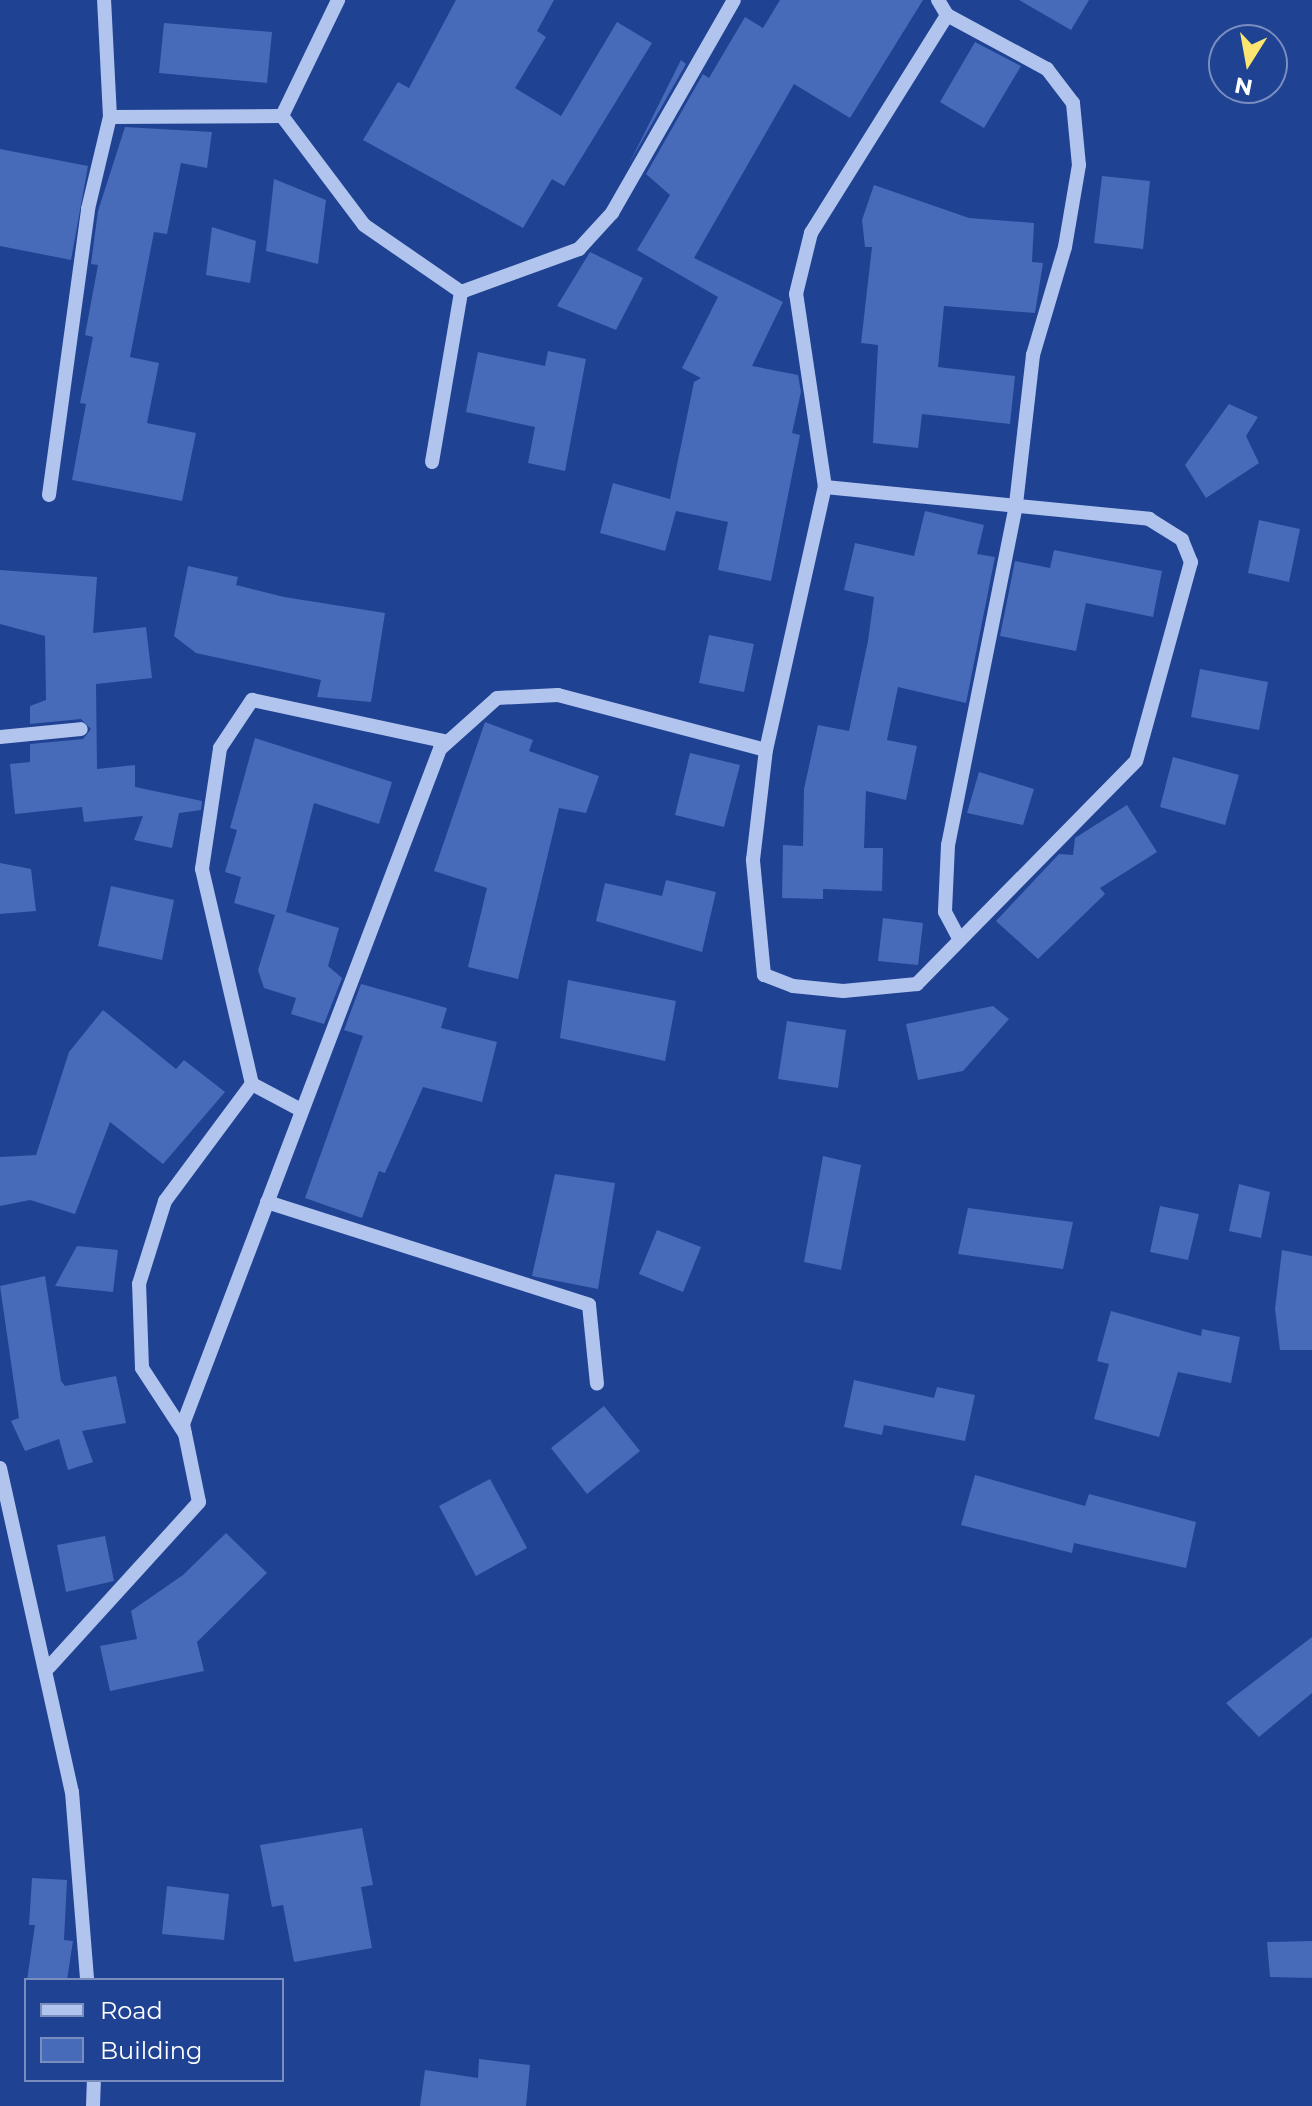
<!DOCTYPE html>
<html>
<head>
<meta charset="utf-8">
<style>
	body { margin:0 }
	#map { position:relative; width:1312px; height:2106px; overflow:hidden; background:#1f4293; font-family:Montserrat,sans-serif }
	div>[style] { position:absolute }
	.building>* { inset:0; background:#476bb9 }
	.minor>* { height:14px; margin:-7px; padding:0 7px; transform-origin:7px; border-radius:7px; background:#b1c4ee }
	span { translate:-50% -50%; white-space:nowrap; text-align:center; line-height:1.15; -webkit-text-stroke:6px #1f4293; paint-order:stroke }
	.legend { position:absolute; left:24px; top:1978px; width:260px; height:104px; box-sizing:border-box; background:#1f4293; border:2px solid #798ebe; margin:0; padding:10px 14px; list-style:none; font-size:24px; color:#fff }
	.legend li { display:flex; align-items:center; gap:16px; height:40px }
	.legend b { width:40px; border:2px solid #798ebe }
	.north { position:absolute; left:1208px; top:24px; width:80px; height:80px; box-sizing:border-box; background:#1f4293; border:2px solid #798ebe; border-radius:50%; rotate:191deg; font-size:22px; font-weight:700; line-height:32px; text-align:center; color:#fff }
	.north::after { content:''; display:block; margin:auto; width:28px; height:36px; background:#fce671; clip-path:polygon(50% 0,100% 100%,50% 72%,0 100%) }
</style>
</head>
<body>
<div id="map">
	<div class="building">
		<i style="clip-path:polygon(456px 0,554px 0,537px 31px,546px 37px,515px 88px,561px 116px,617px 22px,652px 43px,564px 186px,552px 179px,523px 228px,363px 140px,398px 82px,409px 88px)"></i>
		<i style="clip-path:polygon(780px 0,923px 0,850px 118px,794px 84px,694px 258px,783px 302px,752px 366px,798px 375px,801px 392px,792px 433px,800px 435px,771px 581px,718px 570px,728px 522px,676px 511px,665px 551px,600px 533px,613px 483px,670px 499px,694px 382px,701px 378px,682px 368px,718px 297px,637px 250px,670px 195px,646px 174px,703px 74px,709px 78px,745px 17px,763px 28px)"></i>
		<i style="clip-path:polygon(1019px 0,1089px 0,1071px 30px)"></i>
		<i style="clip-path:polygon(164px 23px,272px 32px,267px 83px,159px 73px)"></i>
		<i style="clip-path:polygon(975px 42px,1021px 66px,984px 128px,940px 102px)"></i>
		<i style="clip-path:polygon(681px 60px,686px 64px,629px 164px)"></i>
		<i style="clip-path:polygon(125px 127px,212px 132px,207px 168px,181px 163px,167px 234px,154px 232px,130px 357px,159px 363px,147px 423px,196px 433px,182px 501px,72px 480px,86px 404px,80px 403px,93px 337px,85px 335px,98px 265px,91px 264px,98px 211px)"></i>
		<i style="clip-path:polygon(0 149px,88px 166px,71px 260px,0 246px)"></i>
		<i style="clip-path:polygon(1102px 176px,1150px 181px,1143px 249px,1094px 243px)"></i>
		<i style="clip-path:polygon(274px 179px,326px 200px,318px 264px,266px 251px)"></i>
		<i style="clip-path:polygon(874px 185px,969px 218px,1034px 223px,1032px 262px,1043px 263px,1035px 313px,944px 306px,938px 367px,1015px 376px,1010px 424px,922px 414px,918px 448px,873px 443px,878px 345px,861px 343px,872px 247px,865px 247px,862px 220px)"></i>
		<i style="clip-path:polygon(212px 227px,256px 241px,250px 283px,206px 275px)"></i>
		<i style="clip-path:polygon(590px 252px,643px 278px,616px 330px,557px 306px)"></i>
		<i style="clip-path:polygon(548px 351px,586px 359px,565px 471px,528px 463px,535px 427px,466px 412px,478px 352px,545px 366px)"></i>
		<i style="clip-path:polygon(1229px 404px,1258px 417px,1246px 436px,1259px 463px,1206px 498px,1185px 465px)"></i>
		<i style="clip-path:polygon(925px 511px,984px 525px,977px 554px,995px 557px,966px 703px,898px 687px,887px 740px,917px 746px,906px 800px,866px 791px,864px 848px,883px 848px,882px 891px,823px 889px,823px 899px,782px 898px,783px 845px,803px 846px,804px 789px,818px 725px,849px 731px,868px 641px,874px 597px,844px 590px,855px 543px,914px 556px)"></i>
		<i style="clip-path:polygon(1259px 520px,1300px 529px,1289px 582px,1248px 573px)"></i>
		<i style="clip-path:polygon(1054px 550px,1162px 571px,1153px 617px,1086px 603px,1076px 651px,1000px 636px,1015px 561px,1050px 568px)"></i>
		<i style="clip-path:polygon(188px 566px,238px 577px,236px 585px,284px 597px,385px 613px,371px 702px,317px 697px,321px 680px,196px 653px,174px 636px)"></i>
		<i style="clip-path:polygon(0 570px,97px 577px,93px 633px,146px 627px,152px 678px,96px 684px,97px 769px,135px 765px,135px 787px,202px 801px,201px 810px,179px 813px,172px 848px,134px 840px,143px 816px,84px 822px,82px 807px,15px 814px,10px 764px,30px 762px,30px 744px,83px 739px,91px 729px,81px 719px,30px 724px,30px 706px,46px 700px,45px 636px,0 624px)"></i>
		<i style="clip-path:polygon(709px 635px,754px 644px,744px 692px,699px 683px)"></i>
		<i style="clip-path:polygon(1200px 669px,1268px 682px,1259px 730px,1191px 717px)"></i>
		<i style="clip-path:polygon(485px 722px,533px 740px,529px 751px,599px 776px,586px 813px,559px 808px,518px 979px,468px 967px,487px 888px,434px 871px)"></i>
		<i style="clip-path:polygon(255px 738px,392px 782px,379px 824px,314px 803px,286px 912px,339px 928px,328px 966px,342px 978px,324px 1024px,291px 1014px,296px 998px,264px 988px,258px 970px,275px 915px,234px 903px,241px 877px,225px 872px,237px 830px,230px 828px)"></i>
		<i style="clip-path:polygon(690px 753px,740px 765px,724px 827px,675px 815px)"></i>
		<i style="clip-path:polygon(1173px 757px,1239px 775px,1225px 825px,1160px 807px)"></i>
		<i style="clip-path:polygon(979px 772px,1034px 789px,1023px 825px,967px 813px)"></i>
		<i style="clip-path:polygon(1127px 805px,1157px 852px,1100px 888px,1105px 894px,1038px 959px,996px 921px,1059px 854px,1073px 855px,1075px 838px)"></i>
		<i style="clip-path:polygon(0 863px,31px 869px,36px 911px,0 914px)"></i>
		<i style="clip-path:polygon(666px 880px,716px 892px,702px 952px,596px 921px,605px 883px,662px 896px)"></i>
		<i style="clip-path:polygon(111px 886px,174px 900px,162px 960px,98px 946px)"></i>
		<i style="clip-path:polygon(883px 918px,923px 923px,918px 965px,878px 961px)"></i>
		<i style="clip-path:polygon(568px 980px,676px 1001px,665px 1061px,560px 1038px)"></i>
		<i style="clip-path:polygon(361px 984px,447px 1008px,441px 1028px,497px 1042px,482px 1102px,423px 1087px,385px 1173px,379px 1171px,362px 1218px,305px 1198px,363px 1036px,344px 1030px)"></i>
		<i style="clip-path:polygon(993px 1006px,1009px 1019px,963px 1071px,918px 1080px,906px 1024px)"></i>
		<i style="clip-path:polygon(103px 1010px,176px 1069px,184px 1060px,225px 1092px,163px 1164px,110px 1122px,75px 1214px,30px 1200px,0 1206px,0 1157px,36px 1155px,69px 1052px)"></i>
		<i style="clip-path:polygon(787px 1021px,846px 1030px,838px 1088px,778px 1079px)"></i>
		<i style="clip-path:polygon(823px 1156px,861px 1165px,841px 1270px,804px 1262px)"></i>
		<i style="clip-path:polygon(555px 1174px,615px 1183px,598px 1289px,532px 1276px)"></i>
		<i style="clip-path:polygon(1239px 1184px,1270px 1192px,1261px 1238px,1229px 1231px)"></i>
		<i style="clip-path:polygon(1160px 1206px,1199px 1214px,1188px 1260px,1150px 1252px)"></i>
		<i style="clip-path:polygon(968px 1208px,1073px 1222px,1063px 1269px,958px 1254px)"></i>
		<i style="clip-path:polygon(657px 1230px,701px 1247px,683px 1292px,639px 1274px)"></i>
		<i style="clip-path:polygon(77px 1246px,118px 1250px,113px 1292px,55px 1286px)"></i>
		<i style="clip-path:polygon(1282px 1250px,1312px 1256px,1312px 1350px,1280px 1350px,1275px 1309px)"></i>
		<i style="clip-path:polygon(45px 1276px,61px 1381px,65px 1386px,116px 1376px,126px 1423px,82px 1431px,93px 1462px,68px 1470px,59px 1439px,25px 1451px,11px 1421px,19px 1418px,0 1286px)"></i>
		<i style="clip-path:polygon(1111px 1311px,1201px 1336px,1202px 1329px,1240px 1337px,1231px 1383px,1178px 1372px,1159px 1437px,1094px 1419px,1109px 1364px,1097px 1361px)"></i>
		<i style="clip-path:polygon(854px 1380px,934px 1398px,937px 1387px,975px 1395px,965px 1441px,884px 1425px,882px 1435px,844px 1427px)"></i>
		<i style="clip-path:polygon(604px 1406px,640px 1451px,587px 1494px,551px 1448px)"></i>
		<i style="clip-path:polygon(975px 1475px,1085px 1506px,1089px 1494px,1196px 1522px,1186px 1568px,1074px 1543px,1072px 1553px,961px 1525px)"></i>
		<i style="clip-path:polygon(490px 1479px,527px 1548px,476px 1576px,439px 1506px)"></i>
		<i style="clip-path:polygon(226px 1533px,267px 1573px,197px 1642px,204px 1671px,110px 1691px,100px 1646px,137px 1639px,131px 1611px,183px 1575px)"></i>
		<i style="clip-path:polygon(105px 1536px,114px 1581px,66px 1592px,57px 1545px)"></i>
		<i style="clip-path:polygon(1312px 1637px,1312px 1693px,1259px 1737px,1226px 1703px)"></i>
		<i style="clip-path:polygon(362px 1828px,373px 1885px,361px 1887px,372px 1948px,294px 1962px,283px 1905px,272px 1907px,260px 1845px)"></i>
		<i style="clip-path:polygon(32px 1878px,67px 1880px,64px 1940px,73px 1941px,67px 1980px,27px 1980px,35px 1925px,29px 1925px)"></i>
		<i style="clip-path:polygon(167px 1886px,229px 1894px,224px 1940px,162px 1934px)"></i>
		<i style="clip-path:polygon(1312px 1941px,1312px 1978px,1270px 1977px,1267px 1942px)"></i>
		<i style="clip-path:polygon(479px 2059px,530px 2065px,526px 2106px,420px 2106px,425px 2070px,478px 2078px)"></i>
	</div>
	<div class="minor">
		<i style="left:938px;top:0;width:17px;rotate:59deg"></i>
		<i style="left:947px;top:15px;width:114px;rotate:28.4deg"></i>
		<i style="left:1047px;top:69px;width:43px;rotate:52.6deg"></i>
		<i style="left:1073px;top:103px;width:62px;rotate:84.5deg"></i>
		<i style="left:1079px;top:165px;width:83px;rotate:99.7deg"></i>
		<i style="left:1065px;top:247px;width:113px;rotate:106.5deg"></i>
		<i style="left:1033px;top:355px;width:151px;rotate:96.5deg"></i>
		<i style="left:1016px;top:505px;width:347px;rotate:101.3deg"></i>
		<i style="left:948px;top:845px;width:67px;rotate:92.6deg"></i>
		<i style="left:945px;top:912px;width:30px;rotate:62deg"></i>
		<i style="left:282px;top:116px;width:136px;rotate:53deg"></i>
		<i style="left:364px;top:225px;width:118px;rotate:34.6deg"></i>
		<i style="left:110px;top:117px;width:172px;rotate:-0.3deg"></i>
		<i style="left:282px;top:116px;width:129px;rotate:-64.2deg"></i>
		<i style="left:432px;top:462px;width:172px;rotate:-80.3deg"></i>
		<i style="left:461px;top:292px;width:126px;rotate:-20deg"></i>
		<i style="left:579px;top:249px;width:49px;rotate:-47.5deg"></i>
		<i style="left:612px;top:213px;width:245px;rotate:-60.2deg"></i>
		<i style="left:825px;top:487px;width:326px;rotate:5.6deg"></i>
		<i style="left:1149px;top:519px;width:39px;rotate:32deg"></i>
		<i style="left:1182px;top:540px;width:24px;rotate:68deg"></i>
		<i style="left:1191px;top:562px;width:206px;rotate:105.4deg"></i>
		<i style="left:1136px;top:761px;width:313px;rotate:134.5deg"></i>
		<i style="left:917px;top:984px;width:74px;rotate:174.6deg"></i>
		<i style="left:843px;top:991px;width:50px;rotate:-174.3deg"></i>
		<i style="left:793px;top:986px;width:31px;rotate:-159deg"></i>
		<i style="left:764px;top:975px;width:116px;rotate:-95.5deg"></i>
		<i style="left:753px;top:860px;width:111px;rotate:-83.3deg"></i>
		<i style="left:766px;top:750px;width:270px;rotate:-77.4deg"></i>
		<i style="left:825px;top:487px;width:195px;rotate:-98.5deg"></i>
		<i style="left:796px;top:294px;width:63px;rotate:-76.2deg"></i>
		<i style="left:811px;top:233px;width:257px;rotate:-58deg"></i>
		<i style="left:49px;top:495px;width:289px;rotate:-82.2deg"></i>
		<i style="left:88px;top:209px;width:95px;rotate:-76.6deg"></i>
		<i style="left:110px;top:117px;width:117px;rotate:-92.9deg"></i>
		<i style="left:0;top:737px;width:81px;rotate:-5.6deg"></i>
		<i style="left:301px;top:1110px;width:55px;rotate:-152deg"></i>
		<i style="left:252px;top:1084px;width:221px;rotate:-103.1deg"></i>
		<i style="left:202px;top:869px;width:122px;rotate:-81.5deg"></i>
		<i style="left:220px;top:748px;width:58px;rotate:-56.3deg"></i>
		<i style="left:252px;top:700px;width:200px;rotate:12.1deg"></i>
		<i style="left:267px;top:1202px;width:338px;rotate:17.7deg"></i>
		<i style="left:589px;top:1305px;width:79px;rotate:84.2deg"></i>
		<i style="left:185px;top:1434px;width:79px;rotate:-123.1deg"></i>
		<i style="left:142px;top:1368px;width:84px;rotate:-92deg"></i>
		<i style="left:139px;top:1284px;width:87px;rotate:-72.6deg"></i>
		<i style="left:165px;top:1201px;width:146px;rotate:-53.4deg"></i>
		<i style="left:0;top:1468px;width:332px;rotate:77.5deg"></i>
		<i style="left:72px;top:1792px;width:189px;rotate:85.4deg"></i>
		<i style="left:49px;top:1667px;width:223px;rotate:-47.7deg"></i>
		<i style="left:199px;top:1502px;width:80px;rotate:-101.6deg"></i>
		<i style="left:183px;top:1424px;width:722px;rotate:-69.16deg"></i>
		<i style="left:440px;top:749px;width:76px;rotate:-41.8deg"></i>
		<i style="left:497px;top:698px;width:61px;rotate:-2.8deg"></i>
		<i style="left:558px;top:695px;width:215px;rotate:14.8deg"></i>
		<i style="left:93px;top:2106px;width:26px;rotate:-88deg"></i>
	</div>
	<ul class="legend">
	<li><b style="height:10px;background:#b1c4ee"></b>Road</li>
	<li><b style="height:22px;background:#476bb9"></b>Building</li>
	</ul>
	<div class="north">N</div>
</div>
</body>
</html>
